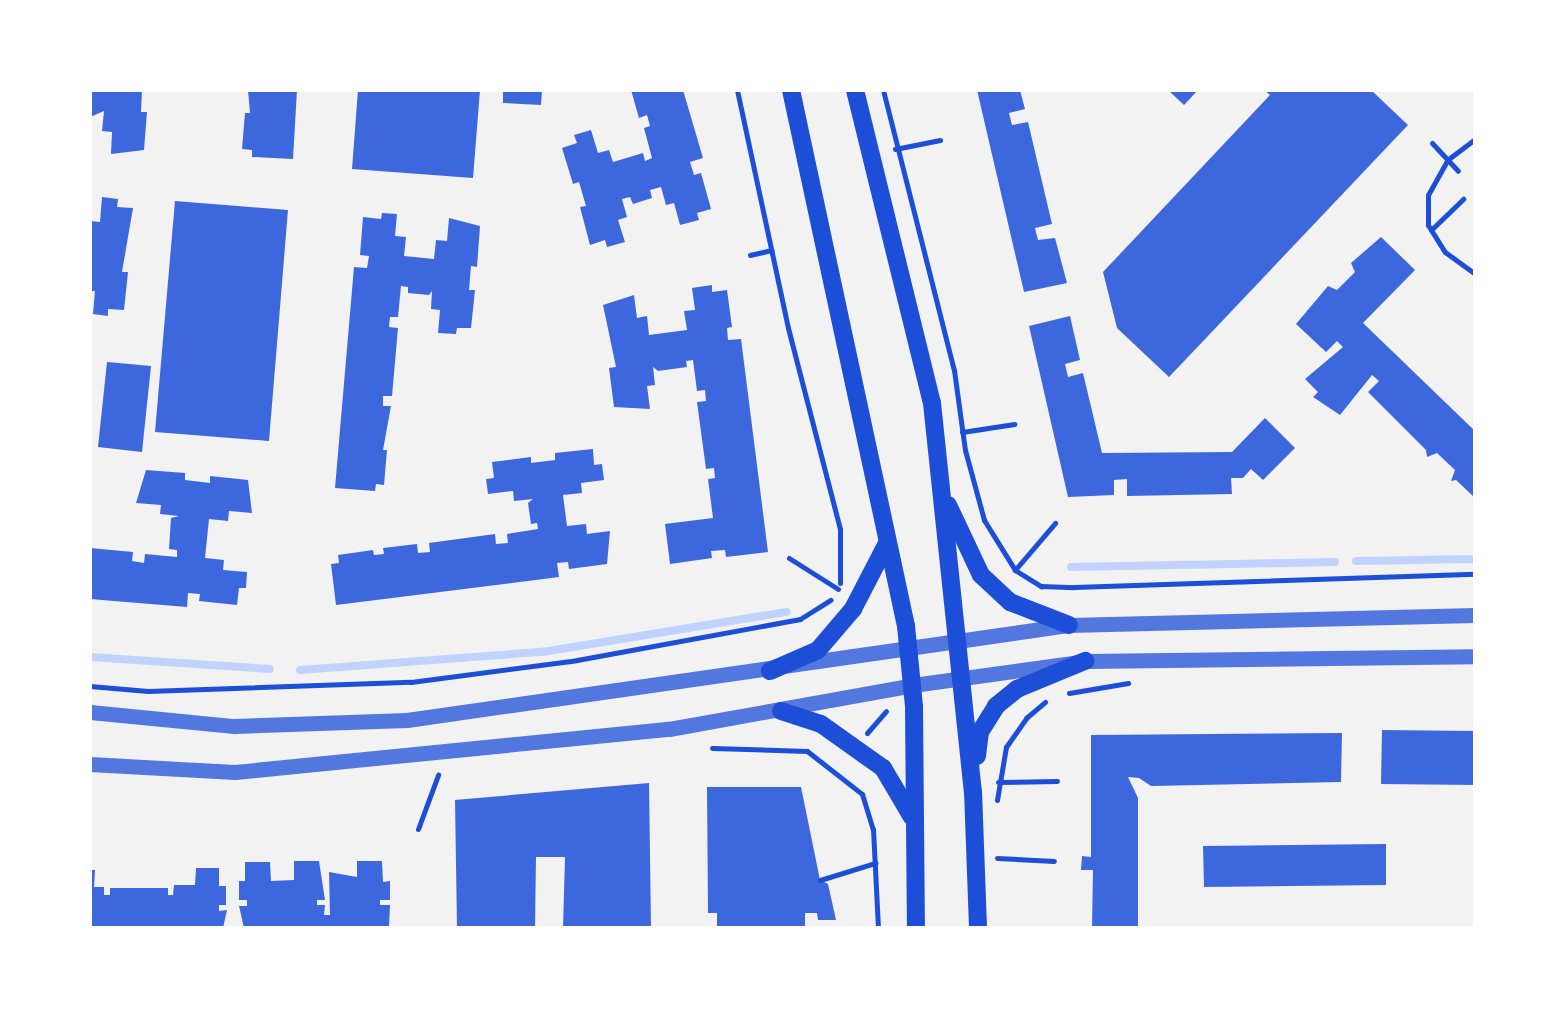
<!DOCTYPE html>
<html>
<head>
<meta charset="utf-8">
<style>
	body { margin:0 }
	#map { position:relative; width:1565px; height:1018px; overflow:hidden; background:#f2f2f2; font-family:"Public Sans",sans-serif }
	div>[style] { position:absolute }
	.stream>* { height:8px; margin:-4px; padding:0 4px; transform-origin:4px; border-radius:4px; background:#bfd3fe }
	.building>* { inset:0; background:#3d67dc }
	.path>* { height:5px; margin:-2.5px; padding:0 2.5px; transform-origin:2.5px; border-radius:2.5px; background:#1d4ed8 }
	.tertiary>* { height:15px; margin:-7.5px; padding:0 7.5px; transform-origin:7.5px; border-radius:7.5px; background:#5277de }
	.secondary>* { height:18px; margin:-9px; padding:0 9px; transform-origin:9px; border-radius:9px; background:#1d4ed8 }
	span { translate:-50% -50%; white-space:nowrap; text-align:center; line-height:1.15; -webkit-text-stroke:10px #fff; paint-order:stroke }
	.frame { position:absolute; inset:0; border:92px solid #fff; pointer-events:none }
</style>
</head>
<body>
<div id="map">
	<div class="stream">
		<i style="left:1356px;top:561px;width:119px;rotate:-1deg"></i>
		<i style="left:1071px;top:567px;width:264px;rotate:-1.1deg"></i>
		<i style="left:90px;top:657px;width:180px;rotate:3.8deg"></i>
		<i style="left:300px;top:670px;width:243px;rotate:-4.3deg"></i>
		<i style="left:542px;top:652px;width:248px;rotate:-9.3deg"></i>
	</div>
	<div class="building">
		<i style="clip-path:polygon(90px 90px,142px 90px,141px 112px,147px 112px,144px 150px,111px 154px,112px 132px,102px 131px,104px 111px,90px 117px)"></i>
		<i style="clip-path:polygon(248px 90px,297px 90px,293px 159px,252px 157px,252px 150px,242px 149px,245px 113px,250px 113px)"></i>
		<i style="clip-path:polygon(358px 90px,480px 90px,473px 178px,352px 169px)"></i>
		<i style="clip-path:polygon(503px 90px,542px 90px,541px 105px,503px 103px)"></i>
		<i style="clip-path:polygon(631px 90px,683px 90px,703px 158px,690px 162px,694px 175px,701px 173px,711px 209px,697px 213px,699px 220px,680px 225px,674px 203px,666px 205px,661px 187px,650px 190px,652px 198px,633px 204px,630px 197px,622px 199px,627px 217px,618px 220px,625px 242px,607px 247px,605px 240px,590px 245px,580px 207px,586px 206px,579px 182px,573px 184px,562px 148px,577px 143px,574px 135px,591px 130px,598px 153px,609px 150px,613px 162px,643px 153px,645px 161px,652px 158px,644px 128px,650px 126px,647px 115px,639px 118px)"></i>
		<i style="clip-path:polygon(977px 90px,1020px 90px,1025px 109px,1009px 113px,1012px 125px,1028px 122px,1052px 224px,1035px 228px,1038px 240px,1055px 238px,1067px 283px,1024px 292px)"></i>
		<i style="clip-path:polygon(1168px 90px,1198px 90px,1184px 105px)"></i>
		<i style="clip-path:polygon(1264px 90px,1371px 90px,1408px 125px,1169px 377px,1117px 328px,1103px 272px,1270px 95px)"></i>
		<i style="clip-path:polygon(102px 197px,118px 199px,117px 207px,133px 208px,122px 272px,128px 272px,124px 310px,108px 309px,108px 316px,93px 314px,95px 291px,90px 291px,90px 221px,100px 222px)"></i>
		<i style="clip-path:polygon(175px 201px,288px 210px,269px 441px,155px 432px)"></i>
		<i style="clip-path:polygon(382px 213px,397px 214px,395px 236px,406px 237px,404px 256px,434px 259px,436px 240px,447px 241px,449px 218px,480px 226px,477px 267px,471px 266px,469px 290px,475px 290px,471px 328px,457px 328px,456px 334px,438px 333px,440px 310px,431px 309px,432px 291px,429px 295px,408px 293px,408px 287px,401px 286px,398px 317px,390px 317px,389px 327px,398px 328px,392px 396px,383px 396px,383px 406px,391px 406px,383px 450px,387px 450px,384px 485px,376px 484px,375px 491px,335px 488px,354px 267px,367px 268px,369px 256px,360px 255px,363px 217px,381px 219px)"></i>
		<i style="clip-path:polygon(1381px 237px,1415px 270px,1363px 323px,1475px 431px,1475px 498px,1456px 480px,1451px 481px,1455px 470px,1437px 453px,1427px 457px,1426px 450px,1368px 392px,1379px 381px,1372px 375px,1340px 415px,1313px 397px,1318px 392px,1305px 379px,1343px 347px,1337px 341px,1326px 352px,1296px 324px,1328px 286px,1337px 290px,1355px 272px,1351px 263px)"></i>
		<i style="clip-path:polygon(712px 285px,712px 292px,727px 290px,732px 327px,727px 328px,728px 340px,741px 339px,768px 552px,726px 557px,725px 550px,711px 551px,712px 558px,670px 564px,665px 524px,713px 518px,708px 479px,715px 478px,714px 468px,706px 469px,697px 402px,706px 401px,705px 390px,697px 391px,693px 360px,686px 361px,687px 367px,658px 371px,653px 367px,655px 385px,647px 386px,650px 409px,614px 407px,609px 368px,616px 367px,603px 305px,634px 295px,637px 318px,647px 316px,649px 335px,687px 330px,684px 311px,695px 310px,692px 288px)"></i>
		<i style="clip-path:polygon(1070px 316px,1080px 360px,1065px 364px,1068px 377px,1083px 373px,1102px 453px,1232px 452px,1265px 418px,1295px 448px,1263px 480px,1251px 469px,1243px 478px,1231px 478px,1232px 494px,1127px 496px,1127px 479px,1114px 480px,1114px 495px,1068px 497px,1029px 326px)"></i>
		<i style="clip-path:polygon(107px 362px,151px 366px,142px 452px,98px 447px)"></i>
		<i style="clip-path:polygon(593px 449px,594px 465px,602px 464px,604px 480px,581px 483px,582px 493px,563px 495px,567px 526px,586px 524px,587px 534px,610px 531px,607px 564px,569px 569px,568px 562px,557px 563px,559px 577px,336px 605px,331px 564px,339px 563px,338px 555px,373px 550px,374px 555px,384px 554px,383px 548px,417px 544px,418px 553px,430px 552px,429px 543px,495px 534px,496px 544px,508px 543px,507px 534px,538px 529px,537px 523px,531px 524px,528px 503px,533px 499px,514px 501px,513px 491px,488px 494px,486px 479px,494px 478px,492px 462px,531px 457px,531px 463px,555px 460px,555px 453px)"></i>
		<i style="clip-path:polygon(146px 470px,185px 473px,185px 480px,210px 483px,210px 476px,248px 480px,252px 513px,229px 511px,228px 521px,209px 519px,205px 558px,224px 560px,223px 570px,247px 572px,246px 588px,239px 588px,237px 605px,199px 601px,200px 594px,188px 593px,187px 607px,90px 599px,90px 548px,133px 552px,132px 561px,144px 563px,145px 554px,177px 557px,177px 550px,169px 549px,171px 518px,179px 516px,160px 514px,161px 505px,136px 503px)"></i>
		<i style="clip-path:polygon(1382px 730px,1475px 731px,1475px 785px,1381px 784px)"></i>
		<i style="clip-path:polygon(1342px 733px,1341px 782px,1151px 786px,1139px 778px,1128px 777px,1138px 798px,1138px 928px,1092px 928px,1093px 870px,1081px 870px,1082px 856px,1091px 857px,1091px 735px)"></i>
		<i style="clip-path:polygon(649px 783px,651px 928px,563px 928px,565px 857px,536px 857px,535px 928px,457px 928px,455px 800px)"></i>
		<i style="clip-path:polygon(707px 787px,801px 787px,820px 880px,828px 884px,836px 920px,818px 920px,817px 913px,805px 913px,805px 928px,717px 928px,717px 913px,708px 913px)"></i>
		<i style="clip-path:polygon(1386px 844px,1386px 885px,1204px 887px,1203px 846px)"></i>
		<i style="clip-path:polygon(294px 861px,319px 861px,325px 900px,317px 900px,317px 905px,325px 905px,324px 915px,330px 915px,329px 872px,357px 877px,357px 861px,382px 861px,383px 882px,390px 881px,390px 900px,380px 900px,380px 905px,390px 905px,389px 926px,244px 928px,239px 906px,247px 906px,247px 900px,239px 900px,239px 881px,245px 881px,245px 862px,270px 862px,271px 881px,294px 880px)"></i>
		<i style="clip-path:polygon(196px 868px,219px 868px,219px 886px,226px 886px,226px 905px,219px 905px,219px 911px,227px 910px,223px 928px,90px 928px,90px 870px,95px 870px,94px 887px,104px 887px,104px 895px,110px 895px,110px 888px,168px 888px,168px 895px,173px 895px,174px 885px,195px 885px)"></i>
	</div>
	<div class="path">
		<i style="left:737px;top:90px;width:243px;rotate:77.9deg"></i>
		<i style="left:788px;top:328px;width:208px;rotate:75.5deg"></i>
		<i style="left:840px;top:529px;width:54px;rotate:90deg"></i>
		<i style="left:883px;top:90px;width:289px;rotate:75.8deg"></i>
		<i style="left:954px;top:370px;width:81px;rotate:82.2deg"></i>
		<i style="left:965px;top:450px;width:73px;rotate:74.8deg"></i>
		<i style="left:984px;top:520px;width:59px;rotate:58.2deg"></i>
		<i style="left:1015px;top:570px;width:31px;rotate:32deg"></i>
		<i style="left:1041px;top:586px;width:33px;rotate:2deg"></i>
		<i style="left:1074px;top:587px;width:401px;rotate:-1.9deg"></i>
		<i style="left:1475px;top:139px;width:34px;rotate:143deg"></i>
		<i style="left:1448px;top:159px;width:41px;rotate:119.1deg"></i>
		<i style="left:1428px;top:195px;width:30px;rotate:90deg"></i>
		<i style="left:1428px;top:225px;width:32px;rotate:58deg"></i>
		<i style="left:1445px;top:252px;width:37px;rotate:36deg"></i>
		<i style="left:1432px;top:143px;width:38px;rotate:47deg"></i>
		<i style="left:895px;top:149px;width:46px;rotate:-11.3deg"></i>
		<i style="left:1431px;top:230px;width:45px;rotate:-44.1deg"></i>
		<i style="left:750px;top:255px;width:22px;rotate:-13deg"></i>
		<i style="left:962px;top:432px;width:53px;rotate:-8.7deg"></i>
		<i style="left:789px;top:558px;width:58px;rotate:32.3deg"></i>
		<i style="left:1015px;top:570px;width:62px;rotate:-49.6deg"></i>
		<i style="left:90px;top:686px;width:58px;rotate:4.9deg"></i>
		<i style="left:148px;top:691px;width:263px;rotate:-2deg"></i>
		<i style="left:411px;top:682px;width:167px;rotate:-7.5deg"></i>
		<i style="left:577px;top:660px;width:227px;rotate:-10.4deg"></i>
		<i style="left:800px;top:619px;width:36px;rotate:-32deg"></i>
		<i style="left:1069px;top:693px;width:60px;rotate:-9.6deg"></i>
		<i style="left:867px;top:733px;width:29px;rotate:-49deg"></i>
		<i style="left:712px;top:748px;width:95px;rotate:1.8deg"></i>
		<i style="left:807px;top:751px;width:70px;rotate:38deg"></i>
		<i style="left:862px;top:794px;width:37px;rotate:73deg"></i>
		<i style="left:873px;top:829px;width:99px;rotate:87.1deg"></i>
		<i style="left:998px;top:782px;width:59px;rotate:-1deg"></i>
		<i style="left:997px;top:800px;width:54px;rotate:-80.4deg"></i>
		<i style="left:1006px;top:747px;width:35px;rotate:-55deg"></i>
		<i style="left:1026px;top:718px;width:25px;rotate:-40deg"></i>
		<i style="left:418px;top:829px;width:58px;rotate:-69.7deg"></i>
		<i style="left:997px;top:858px;width:57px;rotate:3deg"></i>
		<i style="left:820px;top:880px;width:58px;rotate:-17.2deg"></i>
	</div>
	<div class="tertiary">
		<i style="left:90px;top:712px;width:145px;rotate:5.6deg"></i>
		<i style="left:234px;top:726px;width:173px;rotate:-2deg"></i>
		<i style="left:407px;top:720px;width:669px;rotate:-8.17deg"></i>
		<i style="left:1069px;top:625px;width:406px;rotate:-1.4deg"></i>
		<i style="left:90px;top:764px;width:145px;rotate:3.2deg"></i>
		<i style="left:235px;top:772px;width:436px;rotate:-5.7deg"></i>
		<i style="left:669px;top:729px;width:248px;rotate:-10.2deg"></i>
		<i style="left:913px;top:685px;width:174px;rotate:-7.9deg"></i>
		<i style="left:1085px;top:661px;width:390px;rotate:-0.7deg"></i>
	</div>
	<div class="secondary">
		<i style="left:791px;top:90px;width:548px;rotate:77.89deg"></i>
		<i style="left:906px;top:626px;width:80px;rotate:84.3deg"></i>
		<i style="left:914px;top:706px;width:222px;rotate:89.5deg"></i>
		<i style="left:855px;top:90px;width:322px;rotate:76.2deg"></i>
		<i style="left:932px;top:403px;width:390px;rotate:84deg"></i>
		<i style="left:973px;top:791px;width:137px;rotate:87.9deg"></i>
		<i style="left:948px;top:505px;width:77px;rotate:64.8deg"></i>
		<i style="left:981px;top:575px;width:40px;rotate:43deg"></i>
		<i style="left:1010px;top:602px;width:63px;rotate:21.3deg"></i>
		<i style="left:770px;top:671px;width:52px;rotate:-23.6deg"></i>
		<i style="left:818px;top:650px;width:54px;rotate:-49.5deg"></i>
		<i style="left:853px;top:609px;width:72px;rotate:-62.7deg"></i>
		<i style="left:781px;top:711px;width:42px;rotate:18deg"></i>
		<i style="left:821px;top:724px;width:76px;rotate:35.4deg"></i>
		<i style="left:883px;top:768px;width:57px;rotate:59.4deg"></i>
		<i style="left:977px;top:756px;width:24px;rotate:-83deg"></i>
		<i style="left:980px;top:732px;width:31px;rotate:-58deg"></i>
		<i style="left:996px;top:706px;width:27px;rotate:-39deg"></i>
		<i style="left:1017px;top:689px;width:74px;rotate:-22.4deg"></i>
	</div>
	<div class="frame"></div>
</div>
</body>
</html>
